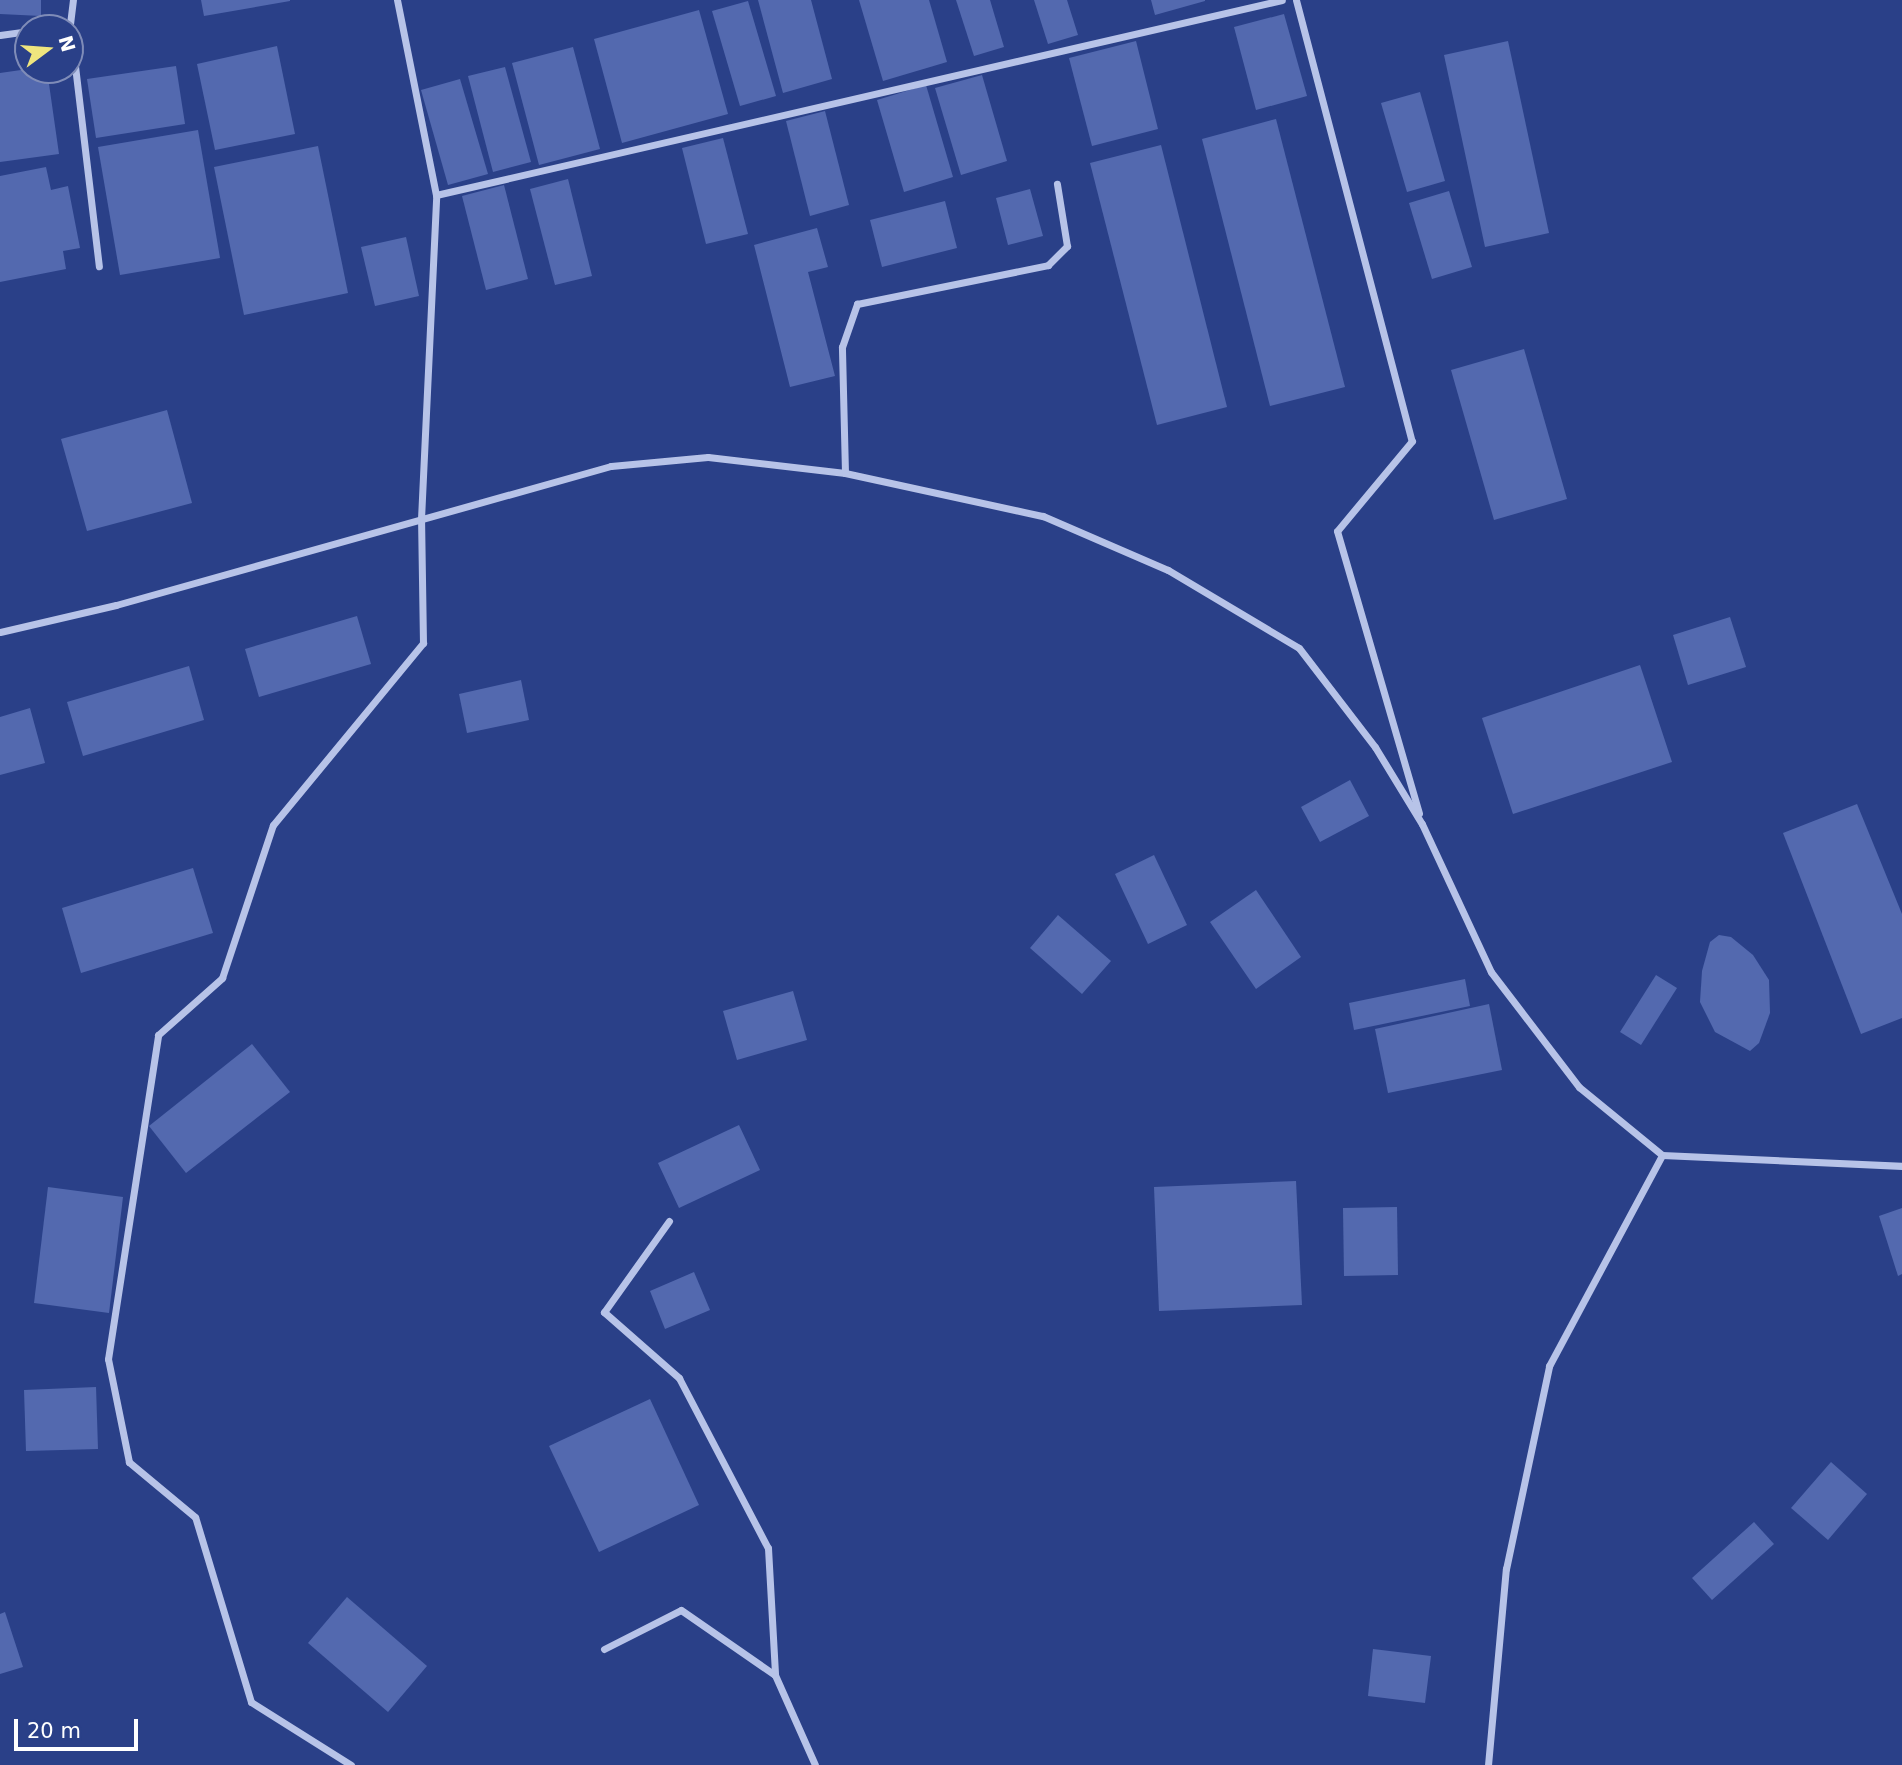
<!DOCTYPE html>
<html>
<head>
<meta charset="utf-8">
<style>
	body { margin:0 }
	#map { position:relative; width:1902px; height:1765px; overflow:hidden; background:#2a4088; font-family:"DejaVu Sans",sans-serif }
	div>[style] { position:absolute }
	.building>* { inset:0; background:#5369af }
	.minor>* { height:7px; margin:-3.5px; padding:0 3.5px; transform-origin:3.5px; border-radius:3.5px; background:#b7c3e8 }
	span { translate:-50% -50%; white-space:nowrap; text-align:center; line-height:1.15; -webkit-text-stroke:7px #2a4088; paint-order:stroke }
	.north { position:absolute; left:14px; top:14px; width:70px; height:70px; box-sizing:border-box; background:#2a4088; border:2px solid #7f8cb8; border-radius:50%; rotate:74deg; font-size:19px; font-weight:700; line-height:28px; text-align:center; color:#fff }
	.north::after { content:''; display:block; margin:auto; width:24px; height:32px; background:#efe57e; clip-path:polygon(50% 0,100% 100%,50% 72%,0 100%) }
	.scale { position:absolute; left:14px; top:1719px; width:124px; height:32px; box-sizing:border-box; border:4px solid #fff; border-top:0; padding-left:9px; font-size:21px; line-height:24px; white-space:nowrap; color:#fff; -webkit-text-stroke:5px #2a4088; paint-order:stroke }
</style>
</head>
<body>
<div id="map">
	<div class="building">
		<i style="clip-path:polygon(0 0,41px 0,41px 16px,0 14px)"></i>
		<i style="clip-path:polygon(201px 0,290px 0,290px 1px,204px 16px)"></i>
		<i style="clip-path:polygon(758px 0,811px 0,832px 79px,783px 93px)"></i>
		<i style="clip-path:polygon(859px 0,929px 0,947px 62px,883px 81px)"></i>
		<i style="clip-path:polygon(956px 0,990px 0,1004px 47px,974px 56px)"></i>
		<i style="clip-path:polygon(1034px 0,1067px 0,1078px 35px,1048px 44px)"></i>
		<i style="clip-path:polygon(1151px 0,1205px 0,1205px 1px,1155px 15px)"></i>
		<i style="clip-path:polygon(748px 1px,776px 96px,740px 106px,712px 11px)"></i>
		<i style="clip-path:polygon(699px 10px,728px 114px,622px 143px,594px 39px)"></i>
		<i style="clip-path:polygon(1284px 14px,1307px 96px,1256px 110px,1234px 27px)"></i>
		<i style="clip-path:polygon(1136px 41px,1158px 129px,1092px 146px,1069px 58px)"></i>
		<i style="clip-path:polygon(1508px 41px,1549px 233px,1485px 247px,1444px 55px)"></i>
		<i style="clip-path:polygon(277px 46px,295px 134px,215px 150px,197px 64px)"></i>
		<i style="clip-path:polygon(573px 47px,600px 149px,539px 165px,512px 63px)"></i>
		<i style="clip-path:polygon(176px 66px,185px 124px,96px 138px,87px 79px)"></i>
		<i style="clip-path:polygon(505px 67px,531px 162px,493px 172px,468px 76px)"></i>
		<i style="clip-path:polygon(28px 69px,47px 70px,59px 154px,0 162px,0 73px)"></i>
		<i style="clip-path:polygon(982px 75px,1007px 161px,961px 175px,935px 88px)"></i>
		<i style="clip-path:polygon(460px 79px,488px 174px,448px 185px,421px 90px)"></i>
		<i style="clip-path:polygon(926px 85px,953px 177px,904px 192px,877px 100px)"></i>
		<i style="clip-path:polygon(1420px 92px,1445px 181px,1407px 192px,1381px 103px)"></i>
		<i style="clip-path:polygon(825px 111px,849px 205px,810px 216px,786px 121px)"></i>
		<i style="clip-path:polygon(1276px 119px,1345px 387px,1270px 406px,1202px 139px)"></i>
		<i style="clip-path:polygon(198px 130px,220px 258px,120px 275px,98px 147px)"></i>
		<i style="clip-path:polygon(723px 138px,748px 234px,706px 244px,682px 148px)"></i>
		<i style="clip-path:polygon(1161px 145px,1227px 407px,1157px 425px,1090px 163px)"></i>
		<i style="clip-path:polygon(318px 146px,348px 293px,244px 315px,214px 167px)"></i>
		<i style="clip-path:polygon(46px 167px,51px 190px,68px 186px,80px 248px,63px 251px,66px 269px,0 282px,0 176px)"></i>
		<i style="clip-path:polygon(568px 179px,592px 276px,555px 285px,530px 189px)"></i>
		<i style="clip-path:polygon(504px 185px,528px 279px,486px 290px,462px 196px)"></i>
		<i style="clip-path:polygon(1030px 189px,1043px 236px,1008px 245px,996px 198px)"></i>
		<i style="clip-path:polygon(1449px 191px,1472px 267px,1432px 279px,1409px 203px)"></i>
		<i style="clip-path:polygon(945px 201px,957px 248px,882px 267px,870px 220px)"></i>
		<i style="clip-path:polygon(817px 228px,828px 267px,808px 272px,835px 376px,790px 387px,754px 245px)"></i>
		<i style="clip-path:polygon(406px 237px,419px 296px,375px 306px,361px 247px)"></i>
		<i style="clip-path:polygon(1524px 349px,1567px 499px,1494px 520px,1451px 370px)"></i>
		<i style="clip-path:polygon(167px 410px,192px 503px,87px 531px,61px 439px)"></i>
		<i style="clip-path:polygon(357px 616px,371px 664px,259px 697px,245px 649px)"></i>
		<i style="clip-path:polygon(1730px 617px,1746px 667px,1688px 685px,1673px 635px)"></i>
		<i style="clip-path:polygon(1640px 665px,1672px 762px,1513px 814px,1482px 718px)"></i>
		<i style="clip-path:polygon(189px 666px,204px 720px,83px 756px,67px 702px)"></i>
		<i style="clip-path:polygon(521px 680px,529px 720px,467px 733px,459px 694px)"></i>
		<i style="clip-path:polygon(30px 708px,45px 763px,0 775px,0 717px)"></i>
		<i style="clip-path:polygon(1350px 780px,1369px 816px,1320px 842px,1301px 807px)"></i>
		<i style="clip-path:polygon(1857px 804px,1902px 914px,1902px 1018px,1861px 1034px,1783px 833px)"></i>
		<i style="clip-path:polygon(1154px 855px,1187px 925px,1148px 944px,1115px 874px)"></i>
		<i style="clip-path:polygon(193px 868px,213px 933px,81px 973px,62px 908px)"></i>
		<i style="clip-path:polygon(1256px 890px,1301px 957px,1256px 989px,1210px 922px)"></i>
		<i style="clip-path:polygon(1058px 915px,1111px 961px,1082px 994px,1030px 948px)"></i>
		<i style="clip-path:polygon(1719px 935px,1731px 937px,1753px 955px,1769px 980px,1770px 1013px,1759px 1043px,1750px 1051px,1715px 1032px,1700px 1002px,1702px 971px,1710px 942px)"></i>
		<i style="clip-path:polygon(1656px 975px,1677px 988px,1641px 1045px,1620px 1032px)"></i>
		<i style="clip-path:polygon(1465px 979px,1470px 1006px,1354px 1030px,1349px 1003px)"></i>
		<i style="clip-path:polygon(793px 991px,807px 1040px,737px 1060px,723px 1011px)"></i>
		<i style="clip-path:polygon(1489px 1004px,1502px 1070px,1388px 1093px,1375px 1029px)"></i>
		<i style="clip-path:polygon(252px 1044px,290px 1092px,186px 1173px,149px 1126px)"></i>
		<i style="clip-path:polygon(739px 1125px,760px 1170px,679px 1208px,658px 1163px)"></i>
		<i style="clip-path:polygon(1296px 1181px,1302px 1305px,1159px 1311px,1154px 1187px)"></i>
		<i style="clip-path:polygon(48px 1187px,123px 1197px,109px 1313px,34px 1303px)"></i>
		<i style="clip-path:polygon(1397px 1207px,1398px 1275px,1344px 1276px,1343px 1208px)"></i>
		<i style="clip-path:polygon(1902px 1208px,1902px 1274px,1898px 1276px,1879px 1216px)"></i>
		<i style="clip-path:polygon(694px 1272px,710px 1310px,665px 1329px,650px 1291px)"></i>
		<i style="clip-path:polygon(96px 1387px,98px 1449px,26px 1451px,24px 1390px)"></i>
		<i style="clip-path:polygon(650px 1399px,699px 1505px,599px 1552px,549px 1446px)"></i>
		<i style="clip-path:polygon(1831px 1462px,1867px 1494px,1828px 1540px,1791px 1508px)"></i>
		<i style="clip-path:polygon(1754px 1522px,1774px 1544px,1712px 1600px,1692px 1578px)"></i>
		<i style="clip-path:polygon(347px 1597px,427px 1666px,388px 1712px,308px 1643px)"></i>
		<i style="clip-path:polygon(5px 1612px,23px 1667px,0 1674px,0 1614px)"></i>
		<i style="clip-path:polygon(1373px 1649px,1431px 1656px,1425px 1703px,1368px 1696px)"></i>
	</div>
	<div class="minor">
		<i style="left:1296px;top:0;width:456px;rotate:75.3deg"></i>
		<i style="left:1412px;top:441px;width:117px;rotate:129.8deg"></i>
		<i style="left:1337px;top:531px;width:294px;rotate:73.8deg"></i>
		<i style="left:70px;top:24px;width:244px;rotate:83.2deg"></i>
		<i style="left:45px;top:28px;width:25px;rotate:-9deg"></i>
		<i style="left:70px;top:24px;width:24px;rotate:-83deg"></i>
		<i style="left:0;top:35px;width:28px;rotate:-8deg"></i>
		<i style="left:436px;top:195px;width:868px;rotate:-12.98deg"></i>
		<i style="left:845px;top:473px;width:126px;rotate:-91.4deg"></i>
		<i style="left:842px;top:347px;width:46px;rotate:-70.8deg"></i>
		<i style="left:857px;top:304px;width:195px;rotate:-11.5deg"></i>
		<i style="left:1048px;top:265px;width:27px;rotate:-45deg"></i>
		<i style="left:1067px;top:246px;width:63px;rotate:-99.2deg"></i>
		<i style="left:0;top:632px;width:119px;rotate:-13.1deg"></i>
		<i style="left:116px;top:605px;width:514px;rotate:-15.69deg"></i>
		<i style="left:611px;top:466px;width:97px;rotate:-5.3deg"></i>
		<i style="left:708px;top:457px;width:138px;rotate:6.7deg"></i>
		<i style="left:845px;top:473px;width:203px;rotate:12.3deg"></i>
		<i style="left:1043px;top:516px;width:136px;rotate:23.4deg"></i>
		<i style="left:1168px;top:570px;width:152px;rotate:30.8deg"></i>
		<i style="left:1299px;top:648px;width:125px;rotate:52.5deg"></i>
		<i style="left:1375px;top:747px;width:90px;rotate:58.6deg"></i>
		<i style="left:1422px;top:824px;width:163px;rotate:65deg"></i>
		<i style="left:1491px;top:972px;width:145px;rotate:52.6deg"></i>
		<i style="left:1579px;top:1087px;width:107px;rotate:39.3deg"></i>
		<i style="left:1662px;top:1155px;width:240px;rotate:2.6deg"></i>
		<i style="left:669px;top:1221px;width:112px;rotate:125.5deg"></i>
		<i style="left:604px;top:1312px;width:100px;rotate:41.3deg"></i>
		<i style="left:679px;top:1378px;width:192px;rotate:62.4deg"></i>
		<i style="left:768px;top:1548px;width:127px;rotate:86.8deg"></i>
		<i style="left:775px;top:1675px;width:98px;rotate:66deg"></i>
		<i style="left:604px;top:1649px;width:86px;rotate:-26.9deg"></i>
		<i style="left:681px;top:1610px;width:114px;rotate:34.7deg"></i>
		<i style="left:351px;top:1765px;width:118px;rotate:-147.8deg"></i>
		<i style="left:251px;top:1702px;width:193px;rotate:-106.8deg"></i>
		<i style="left:195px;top:1517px;width:86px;rotate:-140.2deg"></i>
		<i style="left:129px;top:1462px;width:105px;rotate:-101.5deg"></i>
		<i style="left:108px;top:1359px;width:328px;rotate:-81.2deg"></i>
		<i style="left:158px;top:1035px;width:86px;rotate:-41.7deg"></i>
		<i style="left:222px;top:978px;width:161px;rotate:-71.6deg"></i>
		<i style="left:273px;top:825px;width:236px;rotate:-50.5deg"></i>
		<i style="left:423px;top:643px;width:124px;rotate:-90.9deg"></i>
		<i style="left:421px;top:519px;width:324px;rotate:-87.3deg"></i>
		<i style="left:436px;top:195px;width:199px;rotate:-101.3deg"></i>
		<i style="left:1488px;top:1765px;width:197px;rotate:-84.8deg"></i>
		<i style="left:1506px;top:1569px;width:208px;rotate:-78deg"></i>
		<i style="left:1549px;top:1366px;width:239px;rotate:-61.8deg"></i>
	</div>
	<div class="north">N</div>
	<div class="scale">20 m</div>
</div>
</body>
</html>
